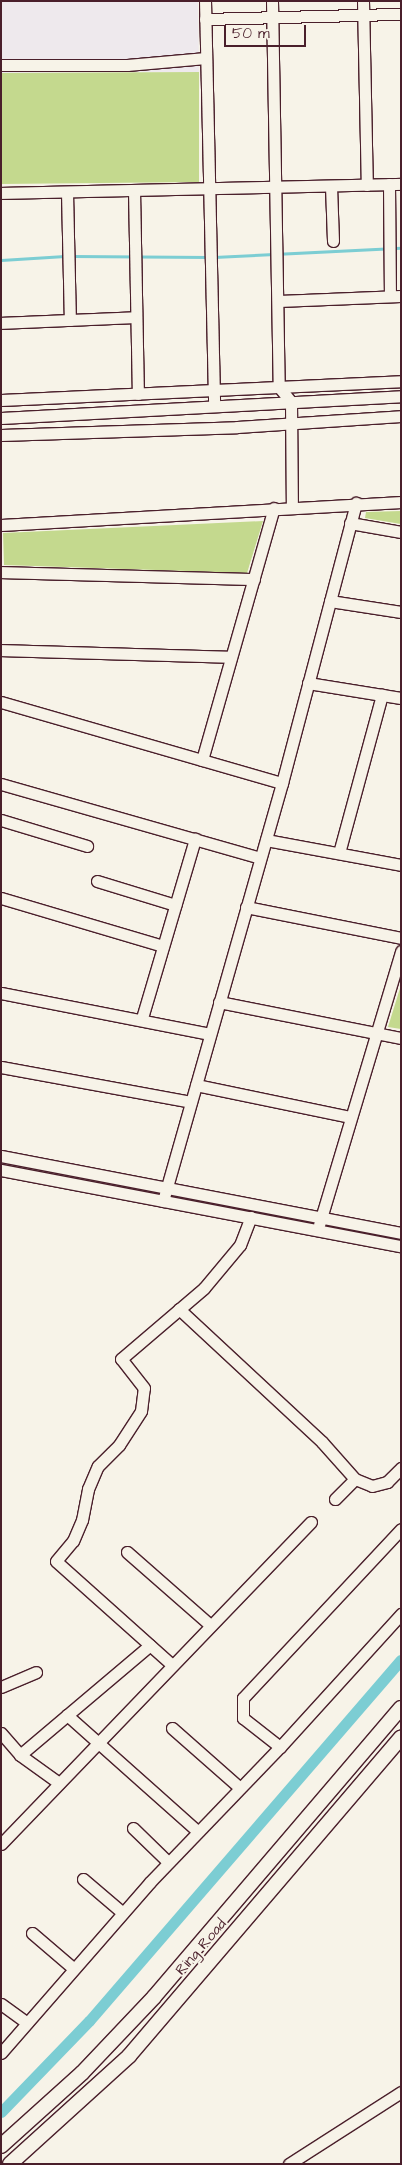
<!DOCTYPE html>
<html>
<head>
<meta charset="utf-8">
<style>
	body { margin:0 }
	#map { position:relative; width:402px; height:2165px; overflow:hidden; background:#f7f3e8; font-family:"Architects Daughter",sans-serif }
	div>[style] { position:absolute }
	.built>* { inset:0; background:#eee9ed }
	.green>* { inset:0; background:#c4d98e }
	.stream>* { height:3px; margin:-1.5px; padding:0 1.5px; transform-origin:1.5px; border-radius:1.5px; background:#7ccdd3 }
	.canal>* { height:11px; margin:-5.5px; padding:0 5.5px; transform-origin:5.5px; border-radius:5.5px; background:#7ccdd3 }
	.roads { filter:drop-shadow(1px 0 #4a1f2b) drop-shadow(-1px 0 #4a1f2b) drop-shadow(0 1px #4a1f2b) drop-shadow(0 -1px #4a1f2b) }
	.minor>* { height:11px; margin:-5.5px; padding:0 5.5px; transform-origin:5.5px; border-radius:5.5px; background:#f7f3e8 }
	.major>* { height:14px; margin:-7px; padding:0 7px; transform-origin:7px; border-radius:7px; background:#f7f3e8 }
	span { translate:-50% -50%; white-space:nowrap; text-align:center; line-height:1.15; -webkit-text-stroke:4px #f7f3e8; paint-order:stroke }
	.street-label { font-size:15px; color:#4a1f2b }
	.frame { position:absolute; inset:0; border:2px solid #4a1f2b; pointer-events:none }
	.scale { position:absolute; left:224px; top:25px; width:82px; height:22px; box-sizing:border-box; border:2px solid #4a1f2b; border-top:0; padding-left:6px; font-size:15px; line-height:18px; white-space:nowrap; color:#4a1f2b; -webkit-text-stroke:4px #f7f3e8; paint-order:stroke }
</style>
</head>
<body>
<div id="map">
	<div class="built">
		<i style="clip-path:polygon(1px 1px,198px 1px,199px 72px,1px 73px)"></i>
	</div>
	<div class="green">
		<i style="clip-path:polygon(199px 72px,199px 182px,1px 184px,1px 73px)"></i>
		<i style="clip-path:polygon(401px 511px,401px 524px,365px 518px,366px 512px)"></i>
		<i style="clip-path:polygon(263px 521px,247px 573px,4px 565px,3px 533px)"></i>
		<i style="clip-path:polygon(401px 985px,401px 1029px,388px 1027px)"></i>
	</div>
	<div class="stream">
		<i style="left:72px;top:256px;width:136px;rotate:0.4deg"></i>
		<i style="left:214px;top:257px;width:187px;rotate:-2.8deg"></i>
		<i style="left:1px;top:260px;width:64px;rotate:-3.6deg"></i>
	</div>
	<div class="canal">
		<i style="left:1px;top:2112px;width:127px;rotate:-46deg"></i>
		<i style="left:89px;top:2021px;width:477px;rotate:-49.2deg"></i>
	</div>
	<div class="roads">
		<div class="minor">
			<i style="left:205px;top:1px;width:405px;rotate:88.7deg"></i>
			<i style="left:272px;top:1px;width:386px;rotate:89deg"></i>
			<i style="left:279px;top:387px;width:19px;rotate:51deg"></i>
			<i style="left:291px;top:402px;width:105px;rotate:89.5deg"></i>
			<i style="left:363px;top:1px;width:184px;rotate:88.8deg"></i>
			<i style="left:205px;top:19px;width:196px;rotate:-1.5deg"></i>
			<i style="left:1px;top:65px;width:126px"></i>
			<i style="left:127px;top:65px;width:79px;rotate:-5.1deg"></i>
			<i style="left:389px;top:184px;width:112px;rotate:89.5deg"></i>
			<i style="left:331px;top:186px;width:55px;rotate:87.9deg"></i>
			<i style="left:134px;top:190px;width:204px;rotate:88.9deg"></i>
			<i style="left:67px;top:192px;width:128px;rotate:88.7deg"></i>
			<i style="left:1px;top:193px;width:400px;rotate:-1.3deg"></i>
			<i style="left:278px;top:301px;width:123px;rotate:-2.3deg"></i>
			<i style="left:1px;top:323px;width:135px;rotate:-2.5deg"></i>
			<i style="left:1px;top:400px;width:400px;rotate:-2.7deg"></i>
			<i style="left:1px;top:418px;width:401px;rotate:-3.1deg"></i>
			<i style="left:1px;top:435px;width:236px;rotate:-1.9deg"></i>
			<i style="left:237px;top:427px;width:164px;rotate:-3.8deg"></i>
			<i style="left:350px;top:523px;width:52px;rotate:10deg"></i>
			<i style="left:1px;top:525px;width:401px;rotate:-3.3deg"></i>
			<i style="left:1px;top:572px;width:253px;rotate:1.6deg"></i>
			<i style="left:330px;top:601px;width:72px;rotate:8.8deg"></i>
			<i style="left:1px;top:650px;width:230px;rotate:1.7deg"></i>
			<i style="left:308px;top:683px;width:94px;rotate:9.2deg"></i>
			<i style="left:1px;top:702px;width:292px;rotate:16.1deg"></i>
			<i style="left:202px;top:760px;width:262px;rotate:-74.1deg"></i>
			<i style="left:1px;top:784px;width:269px;rotate:15.9deg"></i>
			<i style="left:1px;top:820px;width:90px;rotate:16.8deg"></i>
			<i style="left:266px;top:840px;width:137px;rotate:10.5deg"></i>
			<i style="left:339px;top:853px;width:164px;rotate:-74.8deg"></i>
			<i style="left:97px;top:881px;width:82px;rotate:17.1deg"></i>
			<i style="left:1px;top:898px;width:169px;rotate:16.5deg"></i>
			<i style="left:246px;top:907px;width:158px;rotate:11.3deg"></i>
			<i style="left:1px;top:993px;width:213px;rotate:11.1deg"></i>
			<i style="left:219px;top:1002px;width:186px;rotate:11.2deg"></i>
			<i style="left:142px;top:1018px;width:187px;rotate:-73.5deg"></i>
			<i style="left:1px;top:1067px;width:193px;rotate:10.4deg"></i>
			<i style="left:196px;top:1085px;width:158px;rotate:11.7deg"></i>
			<i style="left:1px;top:1156px;width:407px;rotate:10.9deg"></i>
			<i style="left:1px;top:1170px;width:407px;rotate:10.8deg"></i>
			<i style="left:163px;top:1201px;width:435px;rotate:-74.1deg"></i>
			<i style="left:282px;top:783px;width:290px;rotate:-75.2deg"></i>
			<i style="left:319px;top:1225px;width:286px;rotate:-73.3deg"></i>
			<i style="left:179px;top:1309px;width:195px;rotate:42.9deg"></i>
			<i style="left:322px;top:1442px;width:50px;rotate:48.3deg"></i>
			<i style="left:355px;top:1479px;width:18px;rotate:22deg"></i>
			<i style="left:372px;top:1486px;width:16px;rotate:-15deg"></i>
			<i style="left:387px;top:1482px;width:20px;rotate:-45deg"></i>
			<i style="left:335px;top:1499px;width:28px;rotate:-45deg"></i>
			<i style="left:127px;top:1552px;width:109px;rotate:41.3deg"></i>
			<i style="left:171px;top:1664px;width:154px;rotate:-138.2deg"></i>
			<i style="left:56px;top:1561px;width:26px;rotate:-50deg"></i>
			<i style="left:73px;top:1541px;width:23px;rotate:-67deg"></i>
			<i style="left:82px;top:1520px;width:32px;rotate:-79deg"></i>
			<i style="left:88px;top:1489px;width:25px;rotate:-67deg"></i>
			<i style="left:98px;top:1466px;width:30px;rotate:-45deg"></i>
			<i style="left:119px;top:1445px;width:40px;rotate:-57.1deg"></i>
			<i style="left:141px;top:1411px;width:23px;rotate:-83deg"></i>
			<i style="left:144px;top:1388px;width:37px;rotate:-128deg"></i>
			<i style="left:121px;top:1359px;width:109px;rotate:-40.5deg"></i>
			<i style="left:204px;top:1288px;width:56px;rotate:-50.1deg"></i>
			<i style="left:240px;top:1245px;width:30px;rotate:-69deg"></i>
			<i style="left:1px;top:1687px;width:38px;rotate:-23deg"></i>
			<i style="left:67px;top:1715px;width:174px;rotate:41.7deg"></i>
			<i style="left:172px;top:1728px;width:89px;rotate:41.4deg"></i>
			<i style="left:1px;top:1733px;width:29px;rotate:49deg"></i>
			<i style="left:20px;top:1755px;width:48px;rotate:35.7deg"></i>
			<i style="left:280px;top:1747px;width:47px;rotate:-141.9deg"></i>
			<i style="left:243px;top:1718px;width:20px;rotate:-90deg"></i>
			<i style="left:243px;top:1698px;width:231px;rotate:-46.9deg"></i>
			<i style="left:20px;top:1755px;width:170px;rotate:-40.2deg"></i>
			<i style="left:133px;top:1828px;width:49px;rotate:44.2deg"></i>
			<i style="left:1px;top:1844px;width:447px;rotate:-46.1deg"></i>
			<i style="left:83px;top:1879px;width:52px;rotate:40.4deg"></i>
			<i style="left:32px;top:1933px;width:55px;rotate:40.6deg"></i>
			<i style="left:1px;top:2004px;width:32px;rotate:36deg"></i>
			<i style="left:1px;top:2053px;width:227px;rotate:-48.9deg"></i>
			<i style="left:150px;top:1882px;width:187px;rotate:-46.1deg"></i>
			<i style="left:280px;top:1747px;width:180px;rotate:-47.7deg"></i>
			<i style="left:289px;top:2164px;width:133px;rotate:-32.7deg"></i>
		</div>
		<div class="major">
			<i style="left:1px;top:2146px;width:109px;rotate:-42deg"></i>
			<i style="left:82px;top:2073px;width:105px;rotate:-46.5deg"></i>
			<i style="left:154px;top:1997px;width:380px;rotate:-49.5deg"></i>
			<i style="left:10px;top:2164px;width:161px;rotate:-42.2deg"></i>
			<i style="left:129px;top:2056px;width:419px;rotate:-49.5deg"></i>
		</div>
	</div>
	<div class="street-label">
		<span style="left:201px;top:1947px;rotate:-49deg">Ring Road</span>
	</div>
	<div class="frame"></div>
	<div class="scale">50 m</div>
</div>
</body>
</html>
